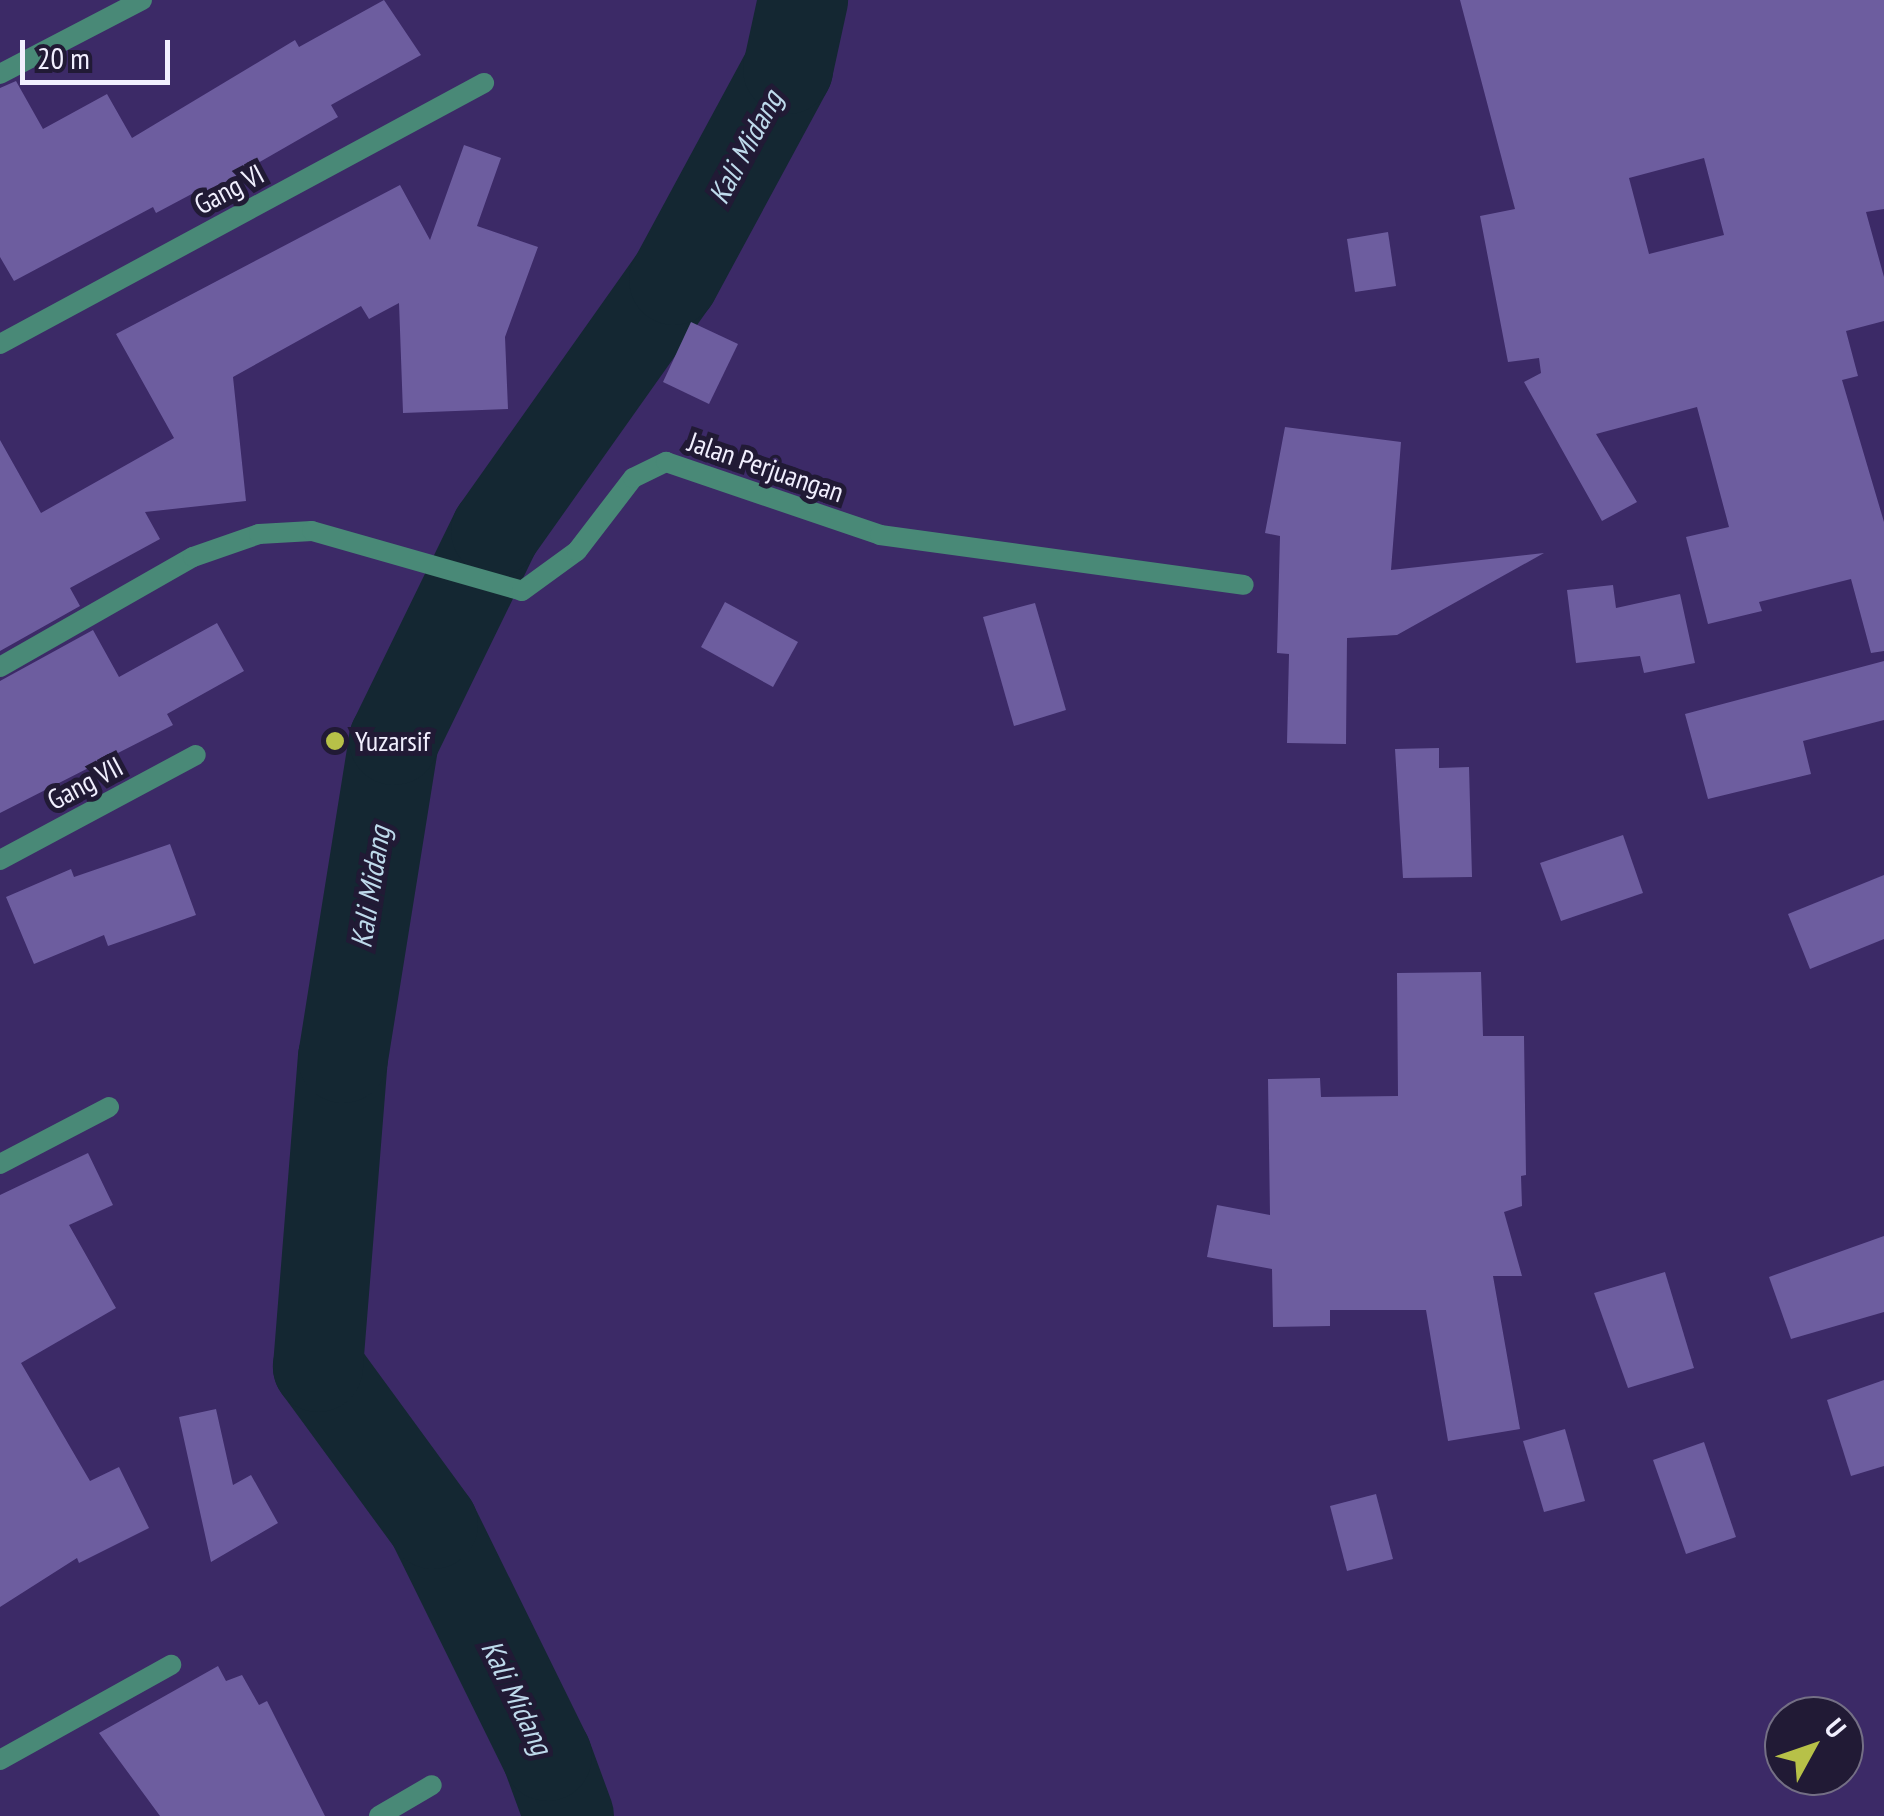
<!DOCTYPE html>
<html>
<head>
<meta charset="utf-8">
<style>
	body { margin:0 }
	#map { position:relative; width:1884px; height:1816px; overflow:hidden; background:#3c2a67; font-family:"PT Sans Narrow",sans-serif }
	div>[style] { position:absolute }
	.river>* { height:90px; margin:-45px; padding:0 45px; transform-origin:45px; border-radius:45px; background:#142732 }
	.building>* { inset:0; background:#6d5d9f }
	.minor>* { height:20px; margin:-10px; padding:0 10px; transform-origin:10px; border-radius:10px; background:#498977 }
	.dots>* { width:28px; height:28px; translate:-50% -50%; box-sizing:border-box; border:5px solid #211a35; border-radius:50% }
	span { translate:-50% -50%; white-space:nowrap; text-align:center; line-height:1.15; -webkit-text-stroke:10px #211a35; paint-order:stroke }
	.street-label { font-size:28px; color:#f1effe }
	.poi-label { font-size:28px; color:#f1effe }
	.left { translate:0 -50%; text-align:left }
	.water-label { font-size:30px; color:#bedaeb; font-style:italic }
	.north { position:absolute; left:1764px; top:1696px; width:100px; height:100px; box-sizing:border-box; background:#211a35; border:2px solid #746f85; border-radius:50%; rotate:50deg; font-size:28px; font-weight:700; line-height:40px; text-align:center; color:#f1effe }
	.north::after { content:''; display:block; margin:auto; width:35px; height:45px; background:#b7c148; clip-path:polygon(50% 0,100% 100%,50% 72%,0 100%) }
	.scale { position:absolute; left:20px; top:40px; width:150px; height:45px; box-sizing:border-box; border:5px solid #f1effe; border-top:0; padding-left:12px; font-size:30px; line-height:35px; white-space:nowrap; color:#f1effe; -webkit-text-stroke:8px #211a35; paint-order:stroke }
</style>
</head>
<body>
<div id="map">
	<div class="river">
		<i style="left:569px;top:1816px;width:64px;rotate:-110.1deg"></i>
		<i style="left:547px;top:1756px;width:258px;rotate:-116.2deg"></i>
		<i style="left:433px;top:1524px;width:195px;rotate:-126.2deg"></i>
		<i style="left:318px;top:1367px;width:310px;rotate:-85.4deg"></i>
		<i style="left:343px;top:1058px;width:322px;rotate:-80.9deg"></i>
		<i style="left:394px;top:740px;width:233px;rotate:-64deg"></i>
		<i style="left:496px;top:531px;width:308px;rotate:-54.7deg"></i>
		<i style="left:674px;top:280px;width:240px;rotate:-61.6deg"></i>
		<i style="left:788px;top:69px;width:71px;rotate:-77.7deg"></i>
	</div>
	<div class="building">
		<i style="clip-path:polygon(384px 0,421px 55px,331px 105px,338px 117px,206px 193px,203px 188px,156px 213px,153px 207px,14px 281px,0 257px,0 88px,16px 81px,43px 129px,107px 94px,132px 138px,295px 40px,299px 47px)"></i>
		<i style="clip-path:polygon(evenodd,1460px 0,1884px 0,1884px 209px,1866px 212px,1884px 277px,1884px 321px,1846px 331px,1858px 376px,1842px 380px,1884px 522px,1884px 651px,1871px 653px,1851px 579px,1759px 602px,1762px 611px,1708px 624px,1686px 537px,1729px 527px,1697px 407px,1596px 434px,1637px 502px,1602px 521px,1524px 382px,1541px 373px,1539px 358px,1508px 362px,1480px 216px,1515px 209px,1460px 0,1704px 158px,1724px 235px,1649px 254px,1629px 178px,1704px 158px)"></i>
		<i style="clip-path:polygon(464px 145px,501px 158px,477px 226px,538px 247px,505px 337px,508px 409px,403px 413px,399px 303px,369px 319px,361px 306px,233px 377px,246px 501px,145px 512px,160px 539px,70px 588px,80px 606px,0 651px,0 440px,41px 513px,174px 438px,116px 334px,400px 185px,430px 240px)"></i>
		<i style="clip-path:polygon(1388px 232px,1396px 286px,1355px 292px,1347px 239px)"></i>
		<i style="clip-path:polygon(691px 322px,738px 344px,709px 404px,663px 382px)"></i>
		<i style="clip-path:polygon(1285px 427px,1401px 442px,1391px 570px,1544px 553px,1397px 635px,1347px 638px,1346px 744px,1287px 743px,1289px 654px,1277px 653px,1280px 536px,1265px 533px)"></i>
		<i style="clip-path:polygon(1613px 585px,1616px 608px,1680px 594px,1695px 663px,1644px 673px,1640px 656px,1576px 663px,1567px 590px)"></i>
		<i style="clip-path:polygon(725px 602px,798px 642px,773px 687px,701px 647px)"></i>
		<i style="clip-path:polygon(1035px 603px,1066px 710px,1014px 726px,983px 617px)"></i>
		<i style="clip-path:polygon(217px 623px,244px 671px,167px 714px,173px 725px,0 813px,0 681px,93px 630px,119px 677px)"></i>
		<i style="clip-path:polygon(1884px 661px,1884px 720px,1803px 741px,1811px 774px,1708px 799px,1685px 714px)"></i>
		<i style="clip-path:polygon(1439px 748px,1439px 768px,1469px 767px,1472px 877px,1403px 878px,1395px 749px)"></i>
		<i style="clip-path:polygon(1623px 835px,1643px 893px,1561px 921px,1540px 863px)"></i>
		<i style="clip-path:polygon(170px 844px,196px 915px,108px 946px,104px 935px,34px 964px,6px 897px,71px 869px,74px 877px)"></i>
		<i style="clip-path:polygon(1884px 875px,1884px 939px,1810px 969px,1788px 914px)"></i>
		<i style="clip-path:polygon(1481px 972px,1483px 1036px,1524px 1036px,1526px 1175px,1521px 1176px,1522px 1206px,1504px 1212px,1522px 1276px,1493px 1276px,1520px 1429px,1448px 1441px,1426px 1310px,1330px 1310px,1330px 1326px,1273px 1327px,1272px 1269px,1207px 1257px,1217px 1205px,1270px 1215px,1268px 1079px,1320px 1078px,1321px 1097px,1398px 1096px,1397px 973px)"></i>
		<i style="clip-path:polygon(88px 1153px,113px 1205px,69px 1225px,116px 1308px,21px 1363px,90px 1481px,119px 1467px,149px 1528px,79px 1563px,77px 1558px,0 1607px,0 1195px)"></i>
		<i style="clip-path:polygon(1884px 1236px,1884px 1312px,1791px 1339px,1769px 1277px)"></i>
		<i style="clip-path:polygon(1665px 1272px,1694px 1368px,1628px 1388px,1594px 1293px)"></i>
		<i style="clip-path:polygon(1884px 1380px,1884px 1466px,1851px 1476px,1827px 1400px)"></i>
		<i style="clip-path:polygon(216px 1409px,233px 1485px,251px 1475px,278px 1523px,211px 1562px,179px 1417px)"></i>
		<i style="clip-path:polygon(1565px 1429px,1585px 1501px,1544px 1512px,1523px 1441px)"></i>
		<i style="clip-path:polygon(1704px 1442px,1736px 1537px,1686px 1554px,1653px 1460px)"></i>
		<i style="clip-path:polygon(1376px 1494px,1393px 1559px,1347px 1571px,1330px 1506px)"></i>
		<i style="clip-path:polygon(218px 1666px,226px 1681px,242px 1675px,259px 1705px,267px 1701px,325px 1816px,160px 1816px,99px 1733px)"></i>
	</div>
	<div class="minor">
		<i style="left:0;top:74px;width:160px;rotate:-27.5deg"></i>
		<i style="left:0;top:344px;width:550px;rotate:-28.34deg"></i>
		<i style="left:0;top:667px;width:222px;rotate:-29.7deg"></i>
		<i style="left:193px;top:557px;width:70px;rotate:-19.2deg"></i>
		<i style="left:259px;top:534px;width:53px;rotate:-3.2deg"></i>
		<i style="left:312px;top:531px;width:218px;rotate:15.9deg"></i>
		<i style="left:522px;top:591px;width:68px;rotate:-36deg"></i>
		<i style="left:577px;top:551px;width:92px;rotate:-52.5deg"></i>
		<i style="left:633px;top:478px;width:37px;rotate:-26deg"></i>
		<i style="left:666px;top:462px;width:226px;rotate:18.8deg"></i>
		<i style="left:880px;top:535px;width:367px;rotate:7.8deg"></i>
		<i style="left:0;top:860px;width:222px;rotate:-28.2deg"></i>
		<i style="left:0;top:1164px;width:123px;rotate:-27.6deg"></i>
		<i style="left:0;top:1760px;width:196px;rotate:-29.1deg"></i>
		<i style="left:379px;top:1816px;width:61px;rotate:-30.3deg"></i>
	</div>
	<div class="dots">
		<i style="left:335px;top:741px;background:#b7c148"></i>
	</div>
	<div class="street-label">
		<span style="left:229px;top:189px;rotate:-28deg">Gang VI</span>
		<span style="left:766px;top:467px;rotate:19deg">Jalan Perjuangan</span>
		<span style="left:85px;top:783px;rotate:-28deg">Gang VII</span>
	</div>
	<div class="poi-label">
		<span class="left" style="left:355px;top:741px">Yuzarsif</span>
	</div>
	<div class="water-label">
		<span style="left:745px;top:147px;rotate:-62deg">Kali Midang</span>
		<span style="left:370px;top:887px;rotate:-81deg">Kali Midang</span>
		<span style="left:517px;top:1697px;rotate:64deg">Kali Midang</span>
	</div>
	<div class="north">U</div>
	<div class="scale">20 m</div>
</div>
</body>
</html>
